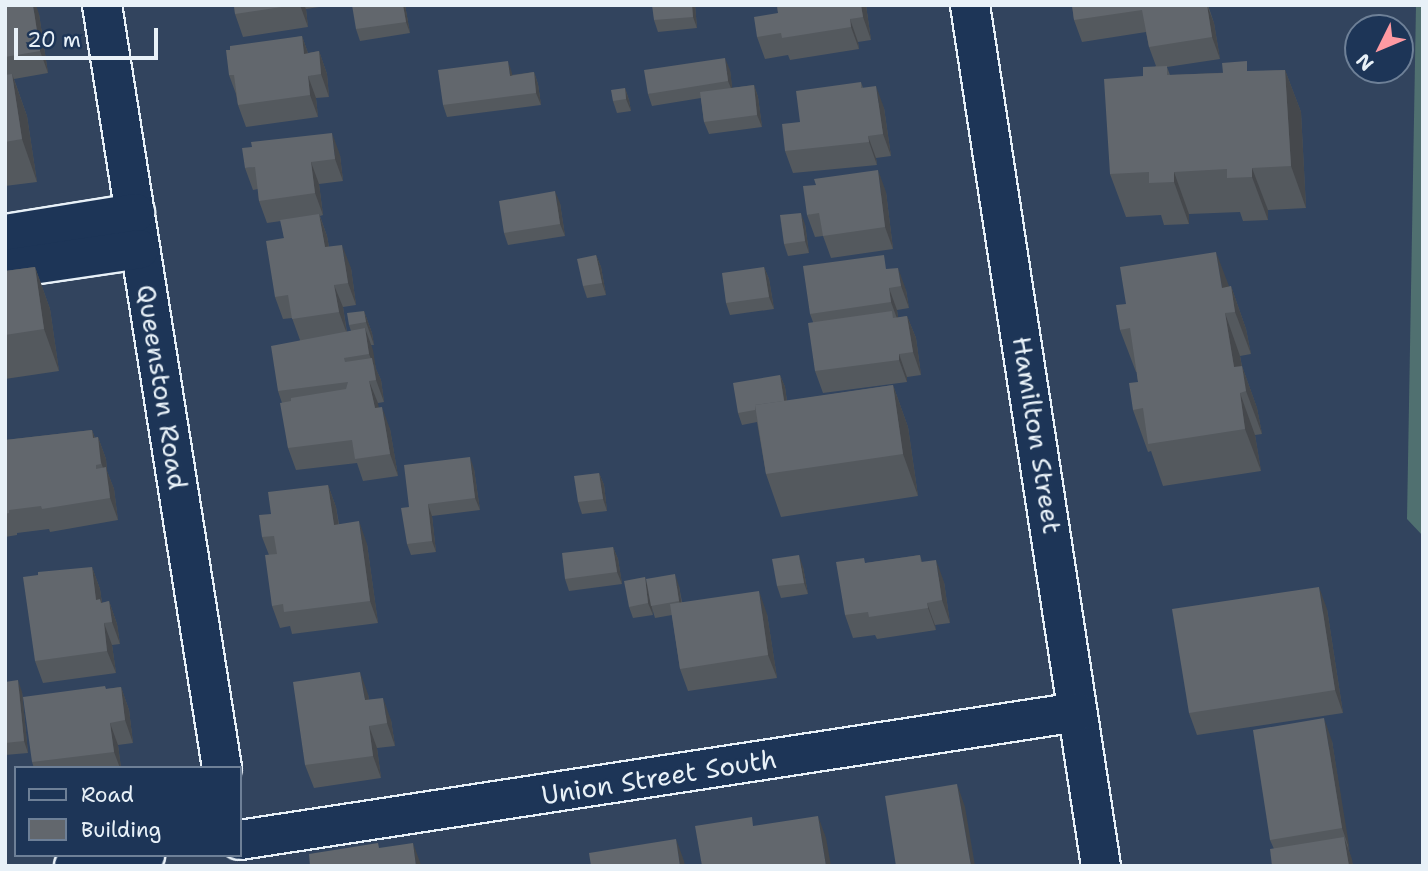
<!DOCTYPE html>
<html>
<head>
<meta charset="utf-8">
<style>
	body { margin:0 }
	#map { position:relative; width:1428px; height:871px; overflow:hidden; background:#32445e; font-family:"Shantell Sans",sans-serif }
	div>[style] { position:absolute }
	.green>* { inset:0; background:#507070 }
	.roads { filter:drop-shadow(2px 0 #e8f1f8) drop-shadow(-2px 0 #e8f1f8) drop-shadow(0 2px #e8f1f8) drop-shadow(0 -2px #e8f1f8) }
	.minor>* { height:38px; margin:-19px; padding:0 19px; transform-origin:19px; border-radius:19px; background:#1d3557 }
	.wall>* { inset:0; background:#54595e }
	.shaded-wall>* { inset:0; background:#45484c }
	.building>* { inset:0; background:#62676d }
	span { translate:-50% -50%; white-space:nowrap; text-align:center; line-height:1.15; -webkit-text-stroke:5px #1d3557; paint-order:stroke }
	.street-label { font-size:26px; color:#e8f1f8 }
	.frame { position:absolute; inset:0; border:7px solid #e8f1f8; pointer-events:none }
	.legend { position:absolute; left:14px; top:766px; width:228px; height:91px; box-sizing:border-box; background:#1d3557; border:2px solid #6e8097; margin:0; padding:9px 12px; list-style:none; font-size:21px; color:#e8f1f8 }
	.legend li { display:flex; align-items:center; gap:14px; height:35px }
	.legend b { width:35px; border:2px solid #6e8097 }
	.north { position:absolute; left:1344px; top:14px; width:70px; height:70px; box-sizing:border-box; background:#1d3557; border:2px solid #6e8097; border-radius:50%; rotate:227deg; font-size:19px; font-weight:700; line-height:28px; text-align:center; color:#e8f1f8 }
	.north::after { content:''; display:block; margin:auto; width:24px; height:32px; background:#ff9aa2; clip-path:polygon(50% 0,100% 100%,50% 72%,0 100%) }
	.scale { position:absolute; left:14px; top:28px; width:144px; height:32px; box-sizing:border-box; border:4px solid #e8f1f8; border-top:0; padding-left:9px; font-size:21px; line-height:24px; white-space:nowrap; color:#e8f1f8; -webkit-text-stroke:5px #1d3557; paint-order:stroke }
</style>
</head>
<body>
<div id="map">
	<div class="green">
		<i style="clip-path:polygon(1416px 5px,1423px 5px,1423px 536px,1407px 519px)"></i>
	</div>
	<div class="roads">
		<div class="minor">
			<i style="left:102px;top:5px;width:772px;rotate:81.06deg"></i>
			<i style="left:970px;top:5px;width:871px;rotate:81.35deg"></i>
			<i style="left:5px;top:234px;width:132px;rotate:-9.2deg"></i>
			<i style="left:5px;top:269px;width:136px;rotate:-8.4deg"></i>
			<i style="left:240px;top:840px;width:847px;rotate:-8.69deg"></i>
			<i style="left:74px;top:866px;width:72px;rotate:-8.8deg"></i>
		</div>
	</div>
	<div class="wall">
		<i style="clip-path:polygon(5px 5px,39px 14px,48px 73px,14px 79px,27px 116px,37px 182px,5px 186px)"></i>
		<i style="clip-path:polygon(234px 5px,326px 5px,326px 6px,306px 9px,308px 27px,243px 37px,235px 14px)"></i>
		<i style="clip-path:polygon(405px 5px,410px 33px,360px 41px,356px 29px)"></i>
		<i style="clip-path:polygon(695px 5px,697px 28px,658px 32px,654px 20px)"></i>
		<i style="clip-path:polygon(777px 5px,866px 5px,871px 40px,858px 42px,859px 49px,790px 60px,788px 55px,765px 59px,757px 37px,778px 13px)"></i>
		<i style="clip-path:polygon(1072px 5px,1208px 5px,1214px 23px,1220px 59px,1167px 67px,1170px 75px,1285px 70px,1301px 112px,1306px 208px,1268px 210px,1268px 220px,1243px 221px,1240px 212px,1189px 214px,1189px 224px,1164px 225px,1161px 215px,1126px 217px,1110px 174px,1143px 76px,1156px 66px,1149px 47px,1146px 32px,1082px 42px,1074px 20px)"></i>
		<i style="clip-path:polygon(302px 36px,308px 53px,319px 51px,327px 74px,329px 97px,316px 98px,318px 117px,246px 127px,238px 105px,236px 94px,229px 75px,230px 50px)"></i>
		<i style="clip-path:polygon(730px 70px,732px 88px,754px 85px,758px 97px,762px 127px,709px 134px,704px 122px,701px 98px,652px 106px,648px 94px)"></i>
		<i style="clip-path:polygon(534px 72px,538px 84px,541px 105px,447px 117px,443px 105px,512px 73px,512px 75px)"></i>
		<i style="clip-path:polygon(861px 82px,863px 88px,884px 108px,891px 156px,876px 158px,877px 165px,793px 173px,785px 151px,800px 122px)"></i>
		<i style="clip-path:polygon(625px 88px,629px 100px,631px 111px,617px 113px,613px 101px)"></i>
		<i style="clip-path:polygon(340px 155px,343px 181px,319px 184px,323px 215px,320px 216px,327px 236px,329px 247px,351px 268px,356px 305px,343px 307px,347px 332px,351px 331px,349px 325px,364px 311px,372px 333px,374px 345px,371px 345px,376px 369px,381px 380px,384px 402px,378px 403px,378px 408px,390px 429px,398px 476px,363px 481px,357px 463px,296px 470px,288px 448px,282px 403px,278px 391px,300px 340px,292px 318px,283px 319px,275px 297px,284px 238px,281px 221px,267px 223px,259px 201px,258px 189px,253px 190px,245px 168px)"></i>
		<i style="clip-path:polygon(886px 192px,893px 249px,831px 258px,823px 236px,815px 237px,807px 215px)"></i>
		<i style="clip-path:polygon(560px 203px,565px 236px,508px 245px,504px 233px)"></i>
		<i style="clip-path:polygon(805px 224px,809px 253px,788px 256px,784px 244px)"></i>
		<i style="clip-path:polygon(596px 255px,601px 267px,606px 295px,587px 298px,583px 286px)"></i>
		<i style="clip-path:polygon(35px 267px,50px 309px,59px 371px,5px 379px,5px 271px)"></i>
		<i style="clip-path:polygon(764px 267px,769px 279px,774px 309px,730px 315px,726px 303px)"></i>
		<i style="clip-path:polygon(889px 269px,906px 290px,909px 308px,897px 310px,898px 318px,907px 316px,916px 338px,921px 375px,907px 377px,907px 382px,823px 393px,815px 371px,813px 322px,810px 314px)"></i>
		<i style="clip-path:polygon(1231px 286px,1246px 329px,1251px 354px,1240px 356px,1242px 366px,1257px 408px,1262px 434px,1255px 435px,1261px 471px,1163px 486px,1151px 451px,1148px 452px,1133px 410px,1138px 382px,1137px 372px,1136px 372px,1120px 330px)"></i>
		<i style="clip-path:polygon(780px 375px,785px 387px,787px 401px,893px 385px,908px 427px,918px 496px,781px 517px,766px 474px,757px 422px,742px 425px,738px 413px)"></i>
		<i style="clip-path:polygon(92px 430px,95px 438px,98px 437px,106px 459px,107px 471px,114px 489px,118px 520px,50px 532px,49px 529px,17px 533px,17px 535px,5px 537px,5px 440px)"></i>
		<i style="clip-path:polygon(474px 469px,480px 510px,432px 516px,436px 552px,411px 555px,407px 544px,409px 507px)"></i>
		<i style="clip-path:polygon(599px 473px,604px 485px,607px 511px,582px 514px,578px 502px)"></i>
		<i style="clip-path:polygon(328px 485px,336px 507px,339px 524px,367px 544px,378px 623px,292px 634px,290px 626px,280px 628px,272px 606px,269px 555px,262px 537px,271px 514px)"></i>
		<i style="clip-path:polygon(613px 547px,618px 559px,622px 584px,569px 591px,565px 579px)"></i>
		<i style="clip-path:polygon(920px 555px,922px 562px,944px 582px,950px 623px,935px 625px,936px 630px,877px 639px,875px 635px,853px 638px,845px 615px,866px 563px)"></i>
		<i style="clip-path:polygon(92px 567px,100px 589px,102px 603px,109px 601px,117px 624px,120px 644px,112px 645px,116px 673px,43px 683px,35px 661px)"></i>
		<i style="clip-path:polygon(803px 567px,808px 594px,781px 598px,777px 586px)"></i>
		<i style="clip-path:polygon(645px 577px,647px 585px,679px 586px,682px 602px,767px 614px,777px 678px,688px 691px,680px 669px,672px 615px,655px 618px,652px 608px,653px 615px,633px 618px,629px 607px)"></i>
		<i style="clip-path:polygon(1327px 609px,1343px 713px,1197px 735px,1189px 713px)"></i>
		<i style="clip-path:polygon(5px 682px,22px 692px,28px 753px,5px 755px)"></i>
		<i style="clip-path:polygon(121px 687px,129px 710px,133px 743px,118px 745px,121px 768px,34px 768px,32px 762px,106px 689px)"></i>
		<i style="clip-path:polygon(368px 694px,369px 700px,391px 720px,395px 746px,377px 748px,381px 778px,314px 788px,305px 765px)"></i>
		<i style="clip-path:polygon(1332px 741px,1349px 851px,1353px 866px,1272px 866px,1274px 849px,1270px 840px)"></i>
	</div>
	<div class="shaded-wall">
		<i style="clip-path:polygon(33px 5px,36px 5px,39px 14px,48px 73px,40px 51px)"></i>
		<i style="clip-path:polygon(300px 5px,304px 5px,306px 9px,308px 27px)"></i>
		<i style="clip-path:polygon(403px 5px,405px 5px,410px 33px,406px 22px)"></i>
		<i style="clip-path:polygon(692px 5px,695px 5px,697px 28px,693px 17px)"></i>
		<i style="clip-path:polygon(861px 5px,866px 5px,871px 40px,863px 17px)"></i>
		<i style="clip-path:polygon(1207px 5px,1214px 23px,1220px 59px,1212px 37px)"></i>
		<i style="clip-path:polygon(850px 19px,858px 42px,859px 49px,851px 27px)"></i>
		<i style="clip-path:polygon(302px 36px,310px 59px,312px 76px,304px 54px)"></i>
		<i style="clip-path:polygon(319px 51px,327px 74px,329px 97px,321px 74px)"></i>
		<i style="clip-path:polygon(725px 58px,730px 70px,733px 93px,728px 81px)"></i>
		<i style="clip-path:polygon(508px 61px,512px 73px,514px 88px,510px 76px)"></i>
		<i style="clip-path:polygon(1285px 70px,1301px 112px,1306px 208px,1291px 166px)"></i>
		<i style="clip-path:polygon(534px 72px,538px 84px,541px 105px,536px 93px)"></i>
		<i style="clip-path:polygon(12px 74px,27px 116px,37px 182px,22px 139px)"></i>
		<i style="clip-path:polygon(308px 76px,316px 98px,318px 117px,310px 95px)"></i>
		<i style="clip-path:polygon(754px 85px,758px 97px,762px 127px,757px 115px)"></i>
		<i style="clip-path:polygon(876px 86px,884px 108px,891px 156px,883px 134px)"></i>
		<i style="clip-path:polygon(625px 88px,629px 100px,631px 111px,626px 99px)"></i>
		<i style="clip-path:polygon(332px 133px,340px 155px,343px 181px,335px 159px)"></i>
		<i style="clip-path:polygon(868px 136px,876px 158px,877px 165px,869px 142px)"></i>
		<i style="clip-path:polygon(311px 162px,319px 184px,323px 215px,315px 193px)"></i>
		<i style="clip-path:polygon(1252px 168px,1268px 210px,1268px 220px,1252px 177px)"></i>
		<i style="clip-path:polygon(878px 170px,886px 192px,893px 249px,885px 227px)"></i>
		<i style="clip-path:polygon(1174px 172px,1189px 214px,1189px 224px,1174px 182px)"></i>
		<i style="clip-path:polygon(555px 191px,560px 203px,565px 236px,560px 224px)"></i>
		<i style="clip-path:polygon(801px 213px,805px 224px,809px 253px,805px 241px)"></i>
		<i style="clip-path:polygon(319px 214px,327px 236px,333px 270px,325px 247px)"></i>
		<i style="clip-path:polygon(342px 245px,351px 268px,356px 305px,348px 283px)"></i>
		<i style="clip-path:polygon(1216px 252px,1232px 294px,1222px 288px)"></i>
		<i style="clip-path:polygon(596px 255px,601px 267px,606px 295px,602px 283px)"></i>
		<i style="clip-path:polygon(35px 267px,50px 309px,59px 371px,44px 329px)"></i>
		<i style="clip-path:polygon(764px 267px,769px 279px,774px 309px,769px 297px)"></i>
		<i style="clip-path:polygon(898px 268px,906px 290px,909px 308px,901px 286px)"></i>
		<i style="clip-path:polygon(334px 285px,343px 307px,347px 334px,339px 312px)"></i>
		<i style="clip-path:polygon(1231px 286px,1246px 329px,1251px 354px,1235px 312px)"></i>
		<i style="clip-path:polygon(889px 288px,897px 310px,899px 324px,891px 302px)"></i>
		<i style="clip-path:polygon(364px 311px,372px 333px,374px 345px,366px 322px)"></i>
		<i style="clip-path:polygon(1225px 313px,1240px 356px,1246px 391px,1234px 367px)"></i>
		<i style="clip-path:polygon(907px 316px,916px 338px,921px 375px,913px 352px)"></i>
		<i style="clip-path:polygon(365px 328px,373px 350px,376px 369px,381px 380px,384px 402px,376px 380px,374px 366px,369px 354px)"></i>
		<i style="clip-path:polygon(899px 354px,907px 377px,907px 382px,899px 360px)"></i>
		<i style="clip-path:polygon(1242px 366px,1257px 408px,1262px 434px,1246px 391px)"></i>
		<i style="clip-path:polygon(780px 375px,785px 387px,789px 417px,785px 405px)"></i>
		<i style="clip-path:polygon(369px 381px,378px 403px,383px 431px,375px 408px)"></i>
		<i style="clip-path:polygon(893px 385px,908px 427px,918px 496px,903px 454px)"></i>
		<i style="clip-path:polygon(1240px 393px,1255px 435px,1261px 471px,1245px 429px)"></i>
		<i style="clip-path:polygon(382px 407px,390px 429px,398px 476px,390px 454px)"></i>
		<i style="clip-path:polygon(92px 430px,99px 450px,98px 437px,106px 459px,107px 471px,114px 489px,118px 520px,110px 498px,108px 483px,93px 438px)"></i>
		<i style="clip-path:polygon(470px 457px,474px 469px,480px 510px,475px 498px)"></i>
		<i style="clip-path:polygon(599px 473px,604px 485px,607px 511px,603px 499px)"></i>
		<i style="clip-path:polygon(328px 485px,336px 507px,342px 547px,334px 525px)"></i>
		<i style="clip-path:polygon(428px 504px,432px 516px,436px 552px,432px 541px)"></i>
		<i style="clip-path:polygon(359px 521px,367px 544px,378px 623px,370px 601px)"></i>
		<i style="clip-path:polygon(613px 547px,618px 559px,622px 584px,617px 572px)"></i>
		<i style="clip-path:polygon(799px 555px,803px 567px,808px 594px,804px 583px)"></i>
		<i style="clip-path:polygon(936px 560px,944px 582px,950px 623px,942px 600px)"></i>
		<i style="clip-path:polygon(92px 567px,100px 589px,102px 604px,96px 600px)"></i>
		<i style="clip-path:polygon(675px 574px,679px 586px,683px 613px,679px 601px)"></i>
		<i style="clip-path:polygon(645px 577px,649px 589px,653px 615px,648px 603px)"></i>
		<i style="clip-path:polygon(1319px 587px,1327px 609px,1343px 713px,1335px 690px)"></i>
		<i style="clip-path:polygon(759px 591px,767px 614px,777px 678px,768px 655px)"></i>
		<i style="clip-path:polygon(109px 601px,117px 624px,120px 644px,112px 622px)"></i>
		<i style="clip-path:polygon(927px 603px,935px 625px,936px 630px,928px 608px)"></i>
		<i style="clip-path:polygon(104px 623px,112px 645px,116px 673px,107px 651px)"></i>
		<i style="clip-path:polygon(360px 672px,368px 694px,373px 723px,365px 700px)"></i>
		<i style="clip-path:polygon(18px 680px,22px 692px,28px 753px,24px 741px)"></i>
		<i style="clip-path:polygon(121px 687px,129px 710px,133px 743px,125px 720px)"></i>
		<i style="clip-path:polygon(383px 698px,391px 720px,395px 746px,387px 723px)"></i>
		<i style="clip-path:polygon(1324px 718px,1332px 741px,1350px 851px,1342px 828px)"></i>
		<i style="clip-path:polygon(110px 723px,118px 745px,121px 768px,120px 768px,114px 752px)"></i>
		<i style="clip-path:polygon(369px 726px,377px 748px,381px 778px,373px 756px)"></i>
		<i style="clip-path:polygon(957px 784px,965px 807px,975px 866px,971px 866px)"></i>
		<i style="clip-path:polygon(818px 816px,826px 838px,831px 866px,826px 866px)"></i>
		<i style="clip-path:polygon(1344px 837px,1352px 859px,1353px 866px,1349px 866px)"></i>
		<i style="clip-path:polygon(676px 839px,684px 861px,685px 866px,680px 866px)"></i>
		<i style="clip-path:polygon(413px 843px,421px 865px,421px 866px,416px 866px)"></i>
	</div>
	<div class="building">
		<i style="clip-path:polygon(5px 5px,33px 5px,40px 51px,5px 57px)"></i>
		<i style="clip-path:polygon(234px 5px,295px 5px,235px 14px)"></i>
		<i style="clip-path:polygon(352px 5px,403px 5px,406px 22px,356px 29px)"></i>
		<i style="clip-path:polygon(652px 5px,692px 5px,693px 17px,654px 20px)"></i>
		<i style="clip-path:polygon(777px 5px,861px 5px,863px 17px,850px 19px,851px 27px,782px 38px,781px 33px,757px 37px,754px 17px,778px 13px)"></i>
		<i style="clip-path:polygon(1072px 5px,1207px 5px,1212px 37px,1149px 47px,1142px 10px,1074px 20px)"></i>
		<i style="clip-path:polygon(302px 36px,304px 54px,319px 51px,321px 74px,308px 76px,310px 95px,238px 105px,234px 75px,229px 75px,226px 50px,230px 50px,230px 46px)"></i>
		<i style="clip-path:polygon(725px 58px,728px 81px,648px 94px,644px 70px)"></i>
		<i style="clip-path:polygon(508px 61px,510px 76px,534px 72px,536px 93px,443px 105px,438px 70px)"></i>
		<i style="clip-path:polygon(1247px 61px,1247px 71px,1285px 70px,1291px 166px,1252px 168px,1252px 177px,1227px 178px,1227px 169px,1174px 172px,1174px 182px,1149px 183px,1149px 172px,1110px 174px,1104px 79px,1143px 76px,1143px 67px,1167px 66px,1167px 75px,1223px 73px,1222px 63px)"></i>
		<i style="clip-path:polygon(12px 74px,22px 139px,5px 142px,5px 75px)"></i>
		<i style="clip-path:polygon(861px 82px,861px 88px,876px 86px,883px 134px,868px 136px,869px 142px,785px 151px,782px 124px,800px 122px,796px 91px)"></i>
		<i style="clip-path:polygon(754px 85px,757px 115px,704px 122px,700px 92px)"></i>
		<i style="clip-path:polygon(625px 88px,626px 99px,613px 101px,611px 90px)"></i>
		<i style="clip-path:polygon(332px 133px,335px 159px,311px 162px,315px 193px,259px 201px,255px 167px,245px 168px,242px 148px,252px 147px,251px 142px)"></i>
		<i style="clip-path:polygon(878px 170px,885px 227px,823px 236px,819px 213px,807px 215px,803px 186px,816px 185px,814px 179px)"></i>
		<i style="clip-path:polygon(555px 191px,560px 224px,504px 233px,499px 201px)"></i>
		<i style="clip-path:polygon(801px 213px,805px 241px,784px 244px,780px 215px)"></i>
		<i style="clip-path:polygon(319px 214px,325px 247px,342px 245px,348px 283px,334px 285px,339px 312px,292px 319px,288px 295px,275px 297px,266px 241px,284px 238px,280px 220px)"></i>
		<i style="clip-path:polygon(1216px 252px,1222px 288px,1231px 286px,1235px 312px,1225px 313px,1234px 367px,1242px 366px,1246px 391px,1240px 393px,1245px 429px,1148px 444px,1143px 408px,1133px 410px,1129px 383px,1138px 382px,1130px 328px,1120px 330px,1116px 305px,1126px 304px,1120px 267px)"></i>
		<i style="clip-path:polygon(596px 255px,602px 283px,583px 286px,577px 259px)"></i>
		<i style="clip-path:polygon(884px 255px,886px 269px,898px 268px,901px 286px,889px 288px,891px 302px,810px 314px,803px 266px)"></i>
		<i style="clip-path:polygon(35px 267px,44px 329px,5px 335px,5px 271px)"></i>
		<i style="clip-path:polygon(764px 267px,769px 297px,726px 303px,722px 273px)"></i>
		<i style="clip-path:polygon(364px 311px,366px 322px,349px 325px,347px 313px)"></i>
		<i style="clip-path:polygon(892px 311px,893px 318px,907px 316px,913px 352px,899px 354px,899px 360px,815px 371px,808px 323px)"></i>
		<i style="clip-path:polygon(365px 328px,369px 354px,344px 358px,345px 362px,372px 358px,376px 380px,369px 381px,375px 408px,382px 407px,390px 454px,355px 459px,352px 440px,288px 448px,280px 403px,291px 401px,291px 398px,346px 389px,348px 382px,278px 391px,271px 346px)"></i>
		<i style="clip-path:polygon(780px 375px,784px 401px,755px 405px,755px 410px,738px 413px,733px 383px)"></i>
		<i style="clip-path:polygon(893px 385px,903px 454px,766px 474px,755px 405px)"></i>
		<i style="clip-path:polygon(92px 430px,93px 438px,98px 437px,101px 464px,96px 465px,96px 469px,106px 467px,110px 498px,42px 509px,41px 506px,9px 510px,9px 513px,5px 514px,5px 440px)"></i>
		<i style="clip-path:polygon(470px 457px,475px 498px,428px 504px,432px 541px,407px 544px,401px 508px,409px 507px,404px 465px)"></i>
		<i style="clip-path:polygon(599px 473px,603px 499px,578px 502px,574px 476px)"></i>
		<i style="clip-path:polygon(328px 485px,334px 525px,359px 521px,370px 601px,284px 612px,283px 604px,272px 606px,265px 555px,277px 554px,274px 536px,262px 537px,259px 515px,271px 514px,268px 492px)"></i>
		<i style="clip-path:polygon(613px 547px,617px 572px,565px 579px,562px 553px)"></i>
		<i style="clip-path:polygon(799px 555px,804px 583px,777px 586px,772px 559px)"></i>
		<i style="clip-path:polygon(920px 555px,921px 562px,936px 560px,942px 600px,927px 603px,928px 608px,869px 617px,868px 612px,845px 615px,836px 562px,864px 558px,865px 563px)"></i>
		<i style="clip-path:polygon(92px 567px,96px 600px,100px 599px,101px 603px,109px 601px,112px 622px,104px 623px,107px 651px,35px 661px,23px 577px,38px 575px,38px 572px)"></i>
		<i style="clip-path:polygon(675px 574px,679px 601px,651px 606px,646px 579px)"></i>
		<i style="clip-path:polygon(645px 577px,648px 603px,629px 607px,624px 581px)"></i>
		<i style="clip-path:polygon(1319px 587px,1335px 690px,1189px 713px,1172px 609px)"></i>
		<i style="clip-path:polygon(759px 591px,768px 655px,680px 669px,670px 604px)"></i>
		<i style="clip-path:polygon(360px 672px,365px 700px,383px 698px,387px 723px,369px 726px,373px 756px,305px 765px,293px 682px)"></i>
		<i style="clip-path:polygon(18px 680px,24px 741px,5px 743px,5px 682px)"></i>
		<i style="clip-path:polygon(105px 686px,106px 689px,121px 687px,125px 720px,110px 723px,114px 752px,32px 762px,23px 697px)"></i>
		<i style="clip-path:polygon(1324px 718px,1342px 828px,1270px 840px,1253px 730px)"></i>
		<i style="clip-path:polygon(957px 784px,971px 866px,896px 866px,885px 796px)"></i>
		<i style="clip-path:polygon(818px 816px,826px 866px,702px 866px,695px 826px,752px 817px,753px 826px)"></i>
		<i style="clip-path:polygon(1344px 837px,1349px 866px,1272px 866px,1270px 849px)"></i>
		<i style="clip-path:polygon(676px 839px,680px 866px,591px 866px,589px 853px)"></i>
		<i style="clip-path:polygon(378px 843px,379px 848px,413px 843px,416px 866px,310px 866px,309px 854px)"></i>
	</div>
	<div class="street-label">
		<span style="left:162px;top:387px;rotate:81deg">Queenston Road</span>
		<span style="left:1037px;top:435px;rotate:81deg">Hamilton Street</span>
		<span style="left:659px;top:777px;rotate:-9deg">Union Street South</span>
	</div>
	<div class="frame"></div>
	<ul class="legend">
	<li><b style="height:9px;background:#1d3557"></b>Road</li>
	<li><b style="height:19px;background:#62676d"></b>Building</li>
	</ul>
	<div class="north">N</div>
	<div class="scale">20 m</div>
</div>
</body>
</html>
